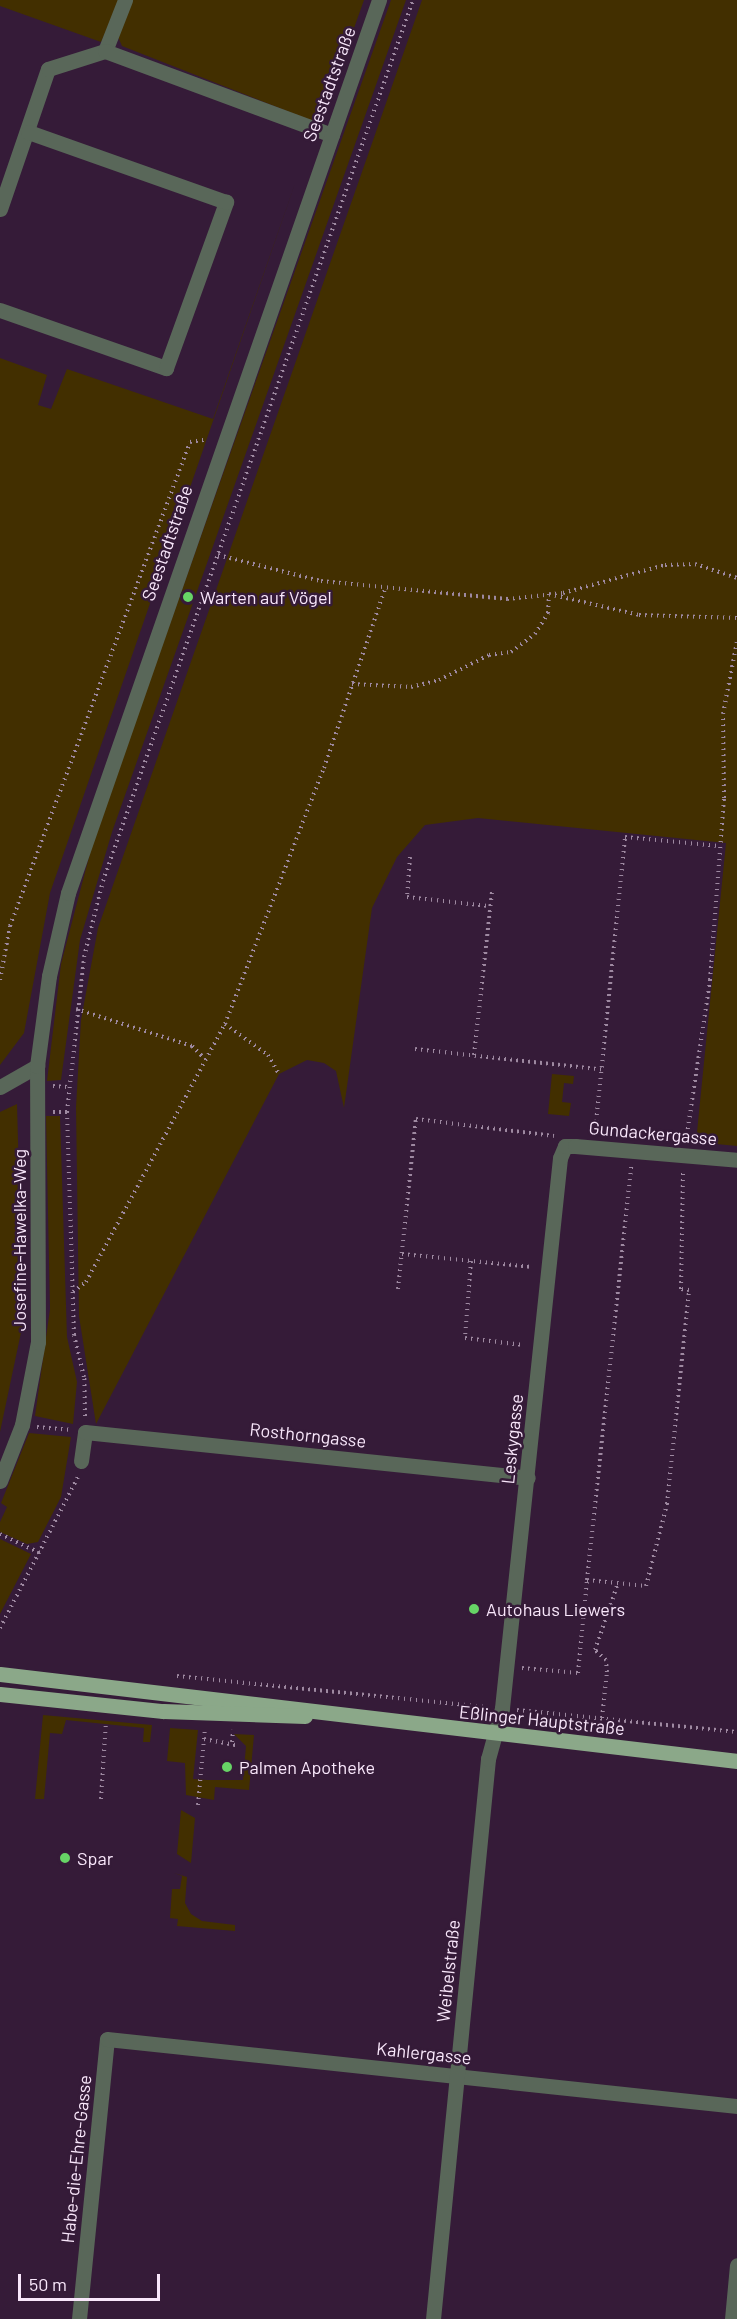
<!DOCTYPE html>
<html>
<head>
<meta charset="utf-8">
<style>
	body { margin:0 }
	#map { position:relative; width:737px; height:2319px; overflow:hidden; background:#351b38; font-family:Barlow,sans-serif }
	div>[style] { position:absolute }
	.green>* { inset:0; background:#422f00 }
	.path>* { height:4px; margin-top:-2px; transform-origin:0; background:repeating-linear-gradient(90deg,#9e89a1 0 1.5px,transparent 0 6px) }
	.minor>* { height:15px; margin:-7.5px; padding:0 7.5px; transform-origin:7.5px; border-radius:7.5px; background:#596759 }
	.major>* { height:15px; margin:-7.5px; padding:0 7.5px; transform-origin:7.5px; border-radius:7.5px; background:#8ba889 }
	.dots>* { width:16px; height:16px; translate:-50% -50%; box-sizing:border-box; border:3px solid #351b38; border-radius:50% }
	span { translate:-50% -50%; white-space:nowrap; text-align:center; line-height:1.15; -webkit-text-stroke:5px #351b38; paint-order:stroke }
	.street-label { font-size:18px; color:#f9e7fb }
	.poi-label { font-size:18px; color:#f9e7fb }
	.left { translate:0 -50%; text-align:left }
	.scale { position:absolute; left:18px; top:2274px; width:142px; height:27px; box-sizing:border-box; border:3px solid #f9e7fb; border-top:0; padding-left:8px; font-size:18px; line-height:21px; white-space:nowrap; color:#f9e7fb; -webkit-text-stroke:4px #351b38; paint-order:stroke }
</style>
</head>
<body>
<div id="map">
	<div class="green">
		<i style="clip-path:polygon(0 0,120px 0,101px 42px,0 6px)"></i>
		<i style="clip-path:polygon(131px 0,364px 0,320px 124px,122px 46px,118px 37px)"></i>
		<i style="clip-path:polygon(391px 0,406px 0,112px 832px,80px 940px,61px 1080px,47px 1081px,61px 964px,94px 838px)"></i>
		<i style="clip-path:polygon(422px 0,737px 0,737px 1146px,696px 1142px,726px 843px,478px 818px,425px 825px,397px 857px,372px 908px,344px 1108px,336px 1071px,324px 1063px,307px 1060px,279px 1074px,96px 1424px,79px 1316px,76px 1107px,81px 1020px,98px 928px)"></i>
		<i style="clip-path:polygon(299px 172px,50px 893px,24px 1033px,0 1065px,0 358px,47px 375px,38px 405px,51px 409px,67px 369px,213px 419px)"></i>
		<i style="clip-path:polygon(552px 1074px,574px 1076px,573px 1084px,564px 1083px,562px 1102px,571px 1103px,569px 1116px,548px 1114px)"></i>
		<i style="clip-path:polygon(17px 1104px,23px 1323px,0 1432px,0 1112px)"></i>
		<i style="clip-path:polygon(46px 1116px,60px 1116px,67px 1337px,77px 1382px,73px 1424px,35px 1416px,50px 1309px)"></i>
		<i style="clip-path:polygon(29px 1433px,71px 1437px,61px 1497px,38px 1542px,27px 1544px,0 1532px,0 1522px,7px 1507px,1px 1503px)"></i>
		<i style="clip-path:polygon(0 1539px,31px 1554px,0 1614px)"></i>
		<i style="clip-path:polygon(43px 1715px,152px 1725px,150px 1742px,143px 1742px,144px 1728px,66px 1720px,62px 1734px,50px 1733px,44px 1799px,35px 1799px)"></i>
		<i style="clip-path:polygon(170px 1728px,198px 1730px,193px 1779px,207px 1780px,243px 1780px,246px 1746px,234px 1734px,254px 1735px,249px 1790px,215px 1787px,214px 1800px,186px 1795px,185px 1763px,167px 1761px)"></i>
		<i style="clip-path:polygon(181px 1810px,195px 1818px,191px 1863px,177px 1854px)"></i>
		<i style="clip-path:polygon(174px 1873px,187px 1877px,185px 1903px,191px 1914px,202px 1921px,235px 1925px,235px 1931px,177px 1926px,178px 1919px,170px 1918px,172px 1889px,180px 1889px,182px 1876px)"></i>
	</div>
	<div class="path">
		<i style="left:218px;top:555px;width:106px;rotate:14.2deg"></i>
		<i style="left:321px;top:581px;width:187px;rotate:5.5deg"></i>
		<i style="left:507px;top:599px;width:56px;rotate:-6.1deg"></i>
		<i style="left:563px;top:593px;width:106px;rotate:-15.4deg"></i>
		<i style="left:665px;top:565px;width:30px;rotate:-2deg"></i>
		<i style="left:695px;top:564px;width:44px;rotate:18.4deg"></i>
		<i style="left:352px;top:684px;width:59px;rotate:2.9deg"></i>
		<i style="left:411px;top:687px;width:29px;rotate:-14deg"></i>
		<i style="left:439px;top:680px;width:56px;rotate:-26.6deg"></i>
		<i style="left:489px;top:655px;width:22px;rotate:-8deg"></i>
		<i style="left:511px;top:652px;width:30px;rotate:-37deg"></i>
		<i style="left:535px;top:634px;width:25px;rotate:-58deg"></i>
		<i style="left:548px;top:613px;width:19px;rotate:-87deg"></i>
		<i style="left:549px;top:594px;width:92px;rotate:13.1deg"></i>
		<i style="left:639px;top:615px;width:98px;rotate:1.8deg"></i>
		<i style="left:410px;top:857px;width:40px;rotate:94.3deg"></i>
		<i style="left:407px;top:897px;width:82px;rotate:6.3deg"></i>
		<i style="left:0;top:980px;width:55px;rotate:-79.5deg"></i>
		<i style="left:10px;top:926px;width:516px;rotate:-69.6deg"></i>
		<i style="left:190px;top:442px;width:18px;rotate:-9deg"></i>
		<i style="left:76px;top:1009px;width:122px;rotate:17.7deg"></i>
		<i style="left:192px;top:1046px;width:18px;rotate:45deg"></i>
		<i style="left:225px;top:1024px;width:53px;rotate:35.8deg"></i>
		<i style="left:268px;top:1055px;width:22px;rotate:60deg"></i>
		<i style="left:415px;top:1049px;width:190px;rotate:6.3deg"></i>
		<i style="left:474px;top:1055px;width:165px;rotate:-83.7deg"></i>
		<i style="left:53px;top:1086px;width:15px;rotate:4deg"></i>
		<i style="left:53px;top:1112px;width:14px"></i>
		<i style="left:595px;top:1133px;width:298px;rotate:-84.2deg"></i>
		<i style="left:625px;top:837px;width:95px;rotate:5.4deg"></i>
		<i style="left:686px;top:1141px;width:163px;rotate:-81.5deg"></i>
		<i style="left:710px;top:980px;width:183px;rotate:-85.6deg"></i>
		<i style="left:724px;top:798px;width:84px;rotate:-90.7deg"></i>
		<i style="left:723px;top:714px;width:74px;rotate:-79.1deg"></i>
		<i style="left:402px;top:1254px;width:131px;rotate:5.7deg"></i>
		<i style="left:471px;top:1261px;width:77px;rotate:94.5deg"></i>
		<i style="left:465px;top:1338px;width:59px;rotate:6.8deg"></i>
		<i style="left:398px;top:1289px;width:171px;rotate:-84deg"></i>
		<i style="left:416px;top:1119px;width:139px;rotate:7deg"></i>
		<i style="left:73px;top:1292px;width:16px;rotate:-38deg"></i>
		<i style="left:86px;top:1282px;width:293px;rotate:-61.7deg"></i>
		<i style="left:225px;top:1024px;width:274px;rotate:-68.9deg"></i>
		<i style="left:324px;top:768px;width:189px;rotate:-71.2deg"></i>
		<i style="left:85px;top:1416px;width:39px;rotate:-91deg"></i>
		<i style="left:84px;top:1377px;width:43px;rotate:-103.4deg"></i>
		<i style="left:74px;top:1335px;width:223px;rotate:-91.8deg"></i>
		<i style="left:67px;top:1112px;width:156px;rotate:-83.7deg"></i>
		<i style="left:84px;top:957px;width:78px;rotate:-76deg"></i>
		<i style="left:103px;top:881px;width:934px;rotate:-70.61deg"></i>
		<i style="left:37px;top:1427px;width:32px;rotate:5deg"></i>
		<i style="left:0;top:1534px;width:44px;rotate:25.4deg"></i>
		<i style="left:587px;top:1580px;width:416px;rotate:-83.9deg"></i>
		<i style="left:0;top:1628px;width:170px;rotate:-62.7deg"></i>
		<i style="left:522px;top:1668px;width:56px;rotate:5.1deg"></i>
		<i style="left:578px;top:1673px;width:93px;rotate:-84.5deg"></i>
		<i style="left:587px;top:1580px;width:59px;rotate:5.8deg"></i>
		<i style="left:646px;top:1586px;width:85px;rotate:-75.6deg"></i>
		<i style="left:667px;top:1504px;width:215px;rotate:-84.1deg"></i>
		<i style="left:689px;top:1290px;width:8px;rotate:-173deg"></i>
		<i style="left:681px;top:1289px;width:118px;rotate:-89deg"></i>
		<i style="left:177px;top:1676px;width:311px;rotate:5.7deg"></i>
		<i style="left:517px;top:1710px;width:221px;rotate:5.7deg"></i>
		<i style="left:602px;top:1718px;width:46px;rotate:-83.8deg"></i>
		<i style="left:607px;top:1672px;width:12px;rotate:-95deg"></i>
		<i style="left:606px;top:1660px;width:15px;rotate:-138deg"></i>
		<i style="left:595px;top:1650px;width:71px;rotate:-71.1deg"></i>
		<i style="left:204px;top:1739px;width:33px;rotate:11deg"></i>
		<i style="left:232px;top:1742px;width:12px;rotate:-85deg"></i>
		<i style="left:101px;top:1799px;width:78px;rotate:-86.3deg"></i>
		<i style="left:198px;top:1805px;width:77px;rotate:-84.8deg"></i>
	</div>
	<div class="minor">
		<i style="left:105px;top:51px;width:55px;rotate:-68.6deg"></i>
		<i style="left:0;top:209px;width:148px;rotate:-71.1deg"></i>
		<i style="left:48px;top:69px;width:60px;rotate:-17.5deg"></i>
		<i style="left:105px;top:51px;width:242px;rotate:20.3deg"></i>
		<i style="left:0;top:310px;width:176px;rotate:19.3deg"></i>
		<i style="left:166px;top:368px;width:177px;rotate:-70.1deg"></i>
		<i style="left:226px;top:202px;width:210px;rotate:-160.5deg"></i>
		<i style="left:0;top:1087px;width:43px;rotate:-29.6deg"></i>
		<i style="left:81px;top:1461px;width:29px;rotate:-82deg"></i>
		<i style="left:85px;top:1432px;width:445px;rotate:5.9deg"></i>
		<i style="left:0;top:1481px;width:60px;rotate:-68.6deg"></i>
		<i style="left:22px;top:1425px;width:85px;rotate:-79.1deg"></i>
		<i style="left:38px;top:1342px;width:276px;rotate:-90.2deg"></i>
		<i style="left:37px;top:1066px;width:91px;rotate:-82.4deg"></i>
		<i style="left:49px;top:976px;width:85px;rotate:-77.1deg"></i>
		<i style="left:68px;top:893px;width:946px;rotate:-70.8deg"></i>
		<i style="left:79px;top:2319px;width:281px;rotate:-84.3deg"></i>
		<i style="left:107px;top:2039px;width:634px;rotate:6.07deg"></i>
		<i style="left:433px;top:2319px;width:563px;rotate:-84.39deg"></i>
		<i style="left:488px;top:1759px;width:53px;rotate:-74.6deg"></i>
		<i style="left:502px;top:1708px;width:553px;rotate:-83.98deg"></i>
		<i style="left:560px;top:1158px;width:13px;rotate:-67deg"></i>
		<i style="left:565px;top:1146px;width:10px"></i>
		<i style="left:575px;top:1146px;width:163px;rotate:4.9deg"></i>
		<i style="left:732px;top:2319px;width:54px;rotate:-84.7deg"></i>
	</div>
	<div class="major">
		<i style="left:0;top:1674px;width:742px;rotate:6.73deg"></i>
		<i style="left:0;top:1694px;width:164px;rotate:6deg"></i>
		<i style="left:163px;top:1711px;width:142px;rotate:2deg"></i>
	</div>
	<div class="dots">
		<i style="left:188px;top:597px;background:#67d466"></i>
		<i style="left:474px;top:1609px;background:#67d466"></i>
		<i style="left:227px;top:1767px;background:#67d466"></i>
		<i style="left:65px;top:1858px;background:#67d466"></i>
	</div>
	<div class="street-label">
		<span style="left:329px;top:84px;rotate:-70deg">Seestadtstraße</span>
		<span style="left:167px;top:543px;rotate:-71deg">Seestadtstraße</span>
		<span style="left:653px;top:1133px;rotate:5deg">Gundackergasse</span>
		<span style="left:19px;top:1240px;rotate:-90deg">Josefine-Hawelka-Weg</span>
		<span style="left:308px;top:1435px;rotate:6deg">Rosthorngasse</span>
		<span style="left:512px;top:1439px;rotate:-84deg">Leskygasse</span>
		<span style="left:542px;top:1720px;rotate:6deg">Eßlinger Hauptstraße</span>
		<span style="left:448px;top:1971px;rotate:-84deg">Weibelstraße</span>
		<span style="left:424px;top:2053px;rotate:6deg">Kahlergasse</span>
		<span style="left:76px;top:2159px;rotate:-84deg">Habe-die-Ehre-Gasse</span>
	</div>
	<div class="poi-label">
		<span class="left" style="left:200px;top:597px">Warten auf Vögel</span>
		<span class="left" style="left:486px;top:1609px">Autohaus Liewers</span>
		<span class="left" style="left:239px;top:1767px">Palmen Apotheke</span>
		<span class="left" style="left:77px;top:1858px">Spar</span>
	</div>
	<div class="scale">50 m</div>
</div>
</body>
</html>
